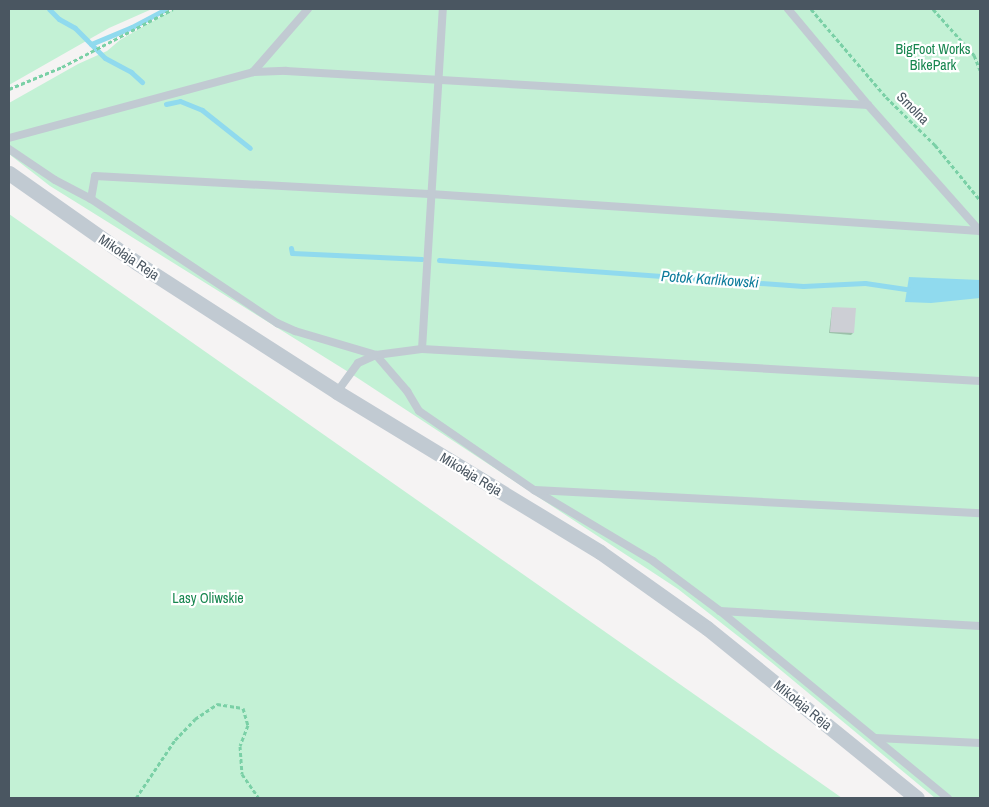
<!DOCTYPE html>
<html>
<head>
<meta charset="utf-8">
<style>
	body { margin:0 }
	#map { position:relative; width:989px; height:807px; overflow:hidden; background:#f5f3f3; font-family:"Archivo Narrow",sans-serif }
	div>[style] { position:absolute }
	.green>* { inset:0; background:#c3f1d5 }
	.water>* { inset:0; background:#90daee }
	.shadow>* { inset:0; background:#0003 }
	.stream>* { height:5px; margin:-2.5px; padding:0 2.5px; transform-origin:2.5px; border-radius:2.5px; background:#90daee }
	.building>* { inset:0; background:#cdcfd5 }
	.path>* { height:3px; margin-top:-1.5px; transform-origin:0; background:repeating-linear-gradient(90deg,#7ad0a6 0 4px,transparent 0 6.5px) }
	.lane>* { height:8px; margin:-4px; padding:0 4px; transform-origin:4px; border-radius:4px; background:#c1cad2 }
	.street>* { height:15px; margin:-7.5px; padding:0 7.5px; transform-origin:7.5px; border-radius:7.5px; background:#c1cad2 }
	span { translate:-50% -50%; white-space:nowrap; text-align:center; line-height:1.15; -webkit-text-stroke:4.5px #fff; paint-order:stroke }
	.park-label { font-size:14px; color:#17864f }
	.street-label { font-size:14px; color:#4a5661 }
	.water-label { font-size:15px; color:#0c7c9b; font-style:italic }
	.frame { position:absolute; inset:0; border:10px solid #4a5661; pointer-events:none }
</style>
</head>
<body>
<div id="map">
	<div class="green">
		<i style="clip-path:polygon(9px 9px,152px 9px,109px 28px,9px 85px)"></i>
		<i style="clip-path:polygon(174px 9px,980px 9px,980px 798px,935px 798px,771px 662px,678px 589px,350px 373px,50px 186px,9px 154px,9px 103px,78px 64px,107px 51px,120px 40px)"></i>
		<i style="clip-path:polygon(9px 214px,842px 798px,9px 798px)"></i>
	</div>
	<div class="water">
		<i style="clip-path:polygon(909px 277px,980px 280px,980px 298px,931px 303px,905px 302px)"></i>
	</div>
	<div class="shadow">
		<i style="clip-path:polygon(832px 308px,853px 333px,851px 335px,829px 333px)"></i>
	</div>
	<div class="stream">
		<i style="left:49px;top:9px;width:14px;rotate:45deg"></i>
		<i style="left:59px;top:19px;width:18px;rotate:29deg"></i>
		<i style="left:75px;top:28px;width:42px;rotate:45deg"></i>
		<i style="left:105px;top:58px;width:30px;rotate:28deg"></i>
		<i style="left:131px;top:72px;width:15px;rotate:42deg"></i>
		<i style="left:91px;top:44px;width:44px;rotate:-22.5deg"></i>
		<i style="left:132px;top:27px;width:38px;rotate:-28deg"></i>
		<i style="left:166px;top:104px;width:14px;rotate:-12deg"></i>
		<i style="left:180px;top:101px;width:24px;rotate:22deg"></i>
		<i style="left:202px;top:110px;width:61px;rotate:38.4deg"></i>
		<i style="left:291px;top:248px;width:5px;rotate:79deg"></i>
		<i style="left:292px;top:253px;width:130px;rotate:2.6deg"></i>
		<i style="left:439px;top:260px;width:365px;rotate:4.1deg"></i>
		<i style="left:803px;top:286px;width:62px;rotate:-2.8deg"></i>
		<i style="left:865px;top:283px;width:48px;rotate:8.5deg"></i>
	</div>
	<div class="building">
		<i style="clip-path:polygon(832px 307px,856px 308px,854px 333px,830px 332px)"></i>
	</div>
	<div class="path">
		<i style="left:811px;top:9px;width:116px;rotate:49.6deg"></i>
		<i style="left:886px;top:97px;width:69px;rotate:44.4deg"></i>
		<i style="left:935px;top:145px;width:71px;rotate:50.7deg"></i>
		<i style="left:933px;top:9px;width:62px;rotate:48.3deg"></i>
		<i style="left:974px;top:55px;width:16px;rotate:68deg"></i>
		<i style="left:9px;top:89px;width:57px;rotate:-22.5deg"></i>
		<i style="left:62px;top:67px;width:125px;rotate:-27.6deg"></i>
		<i style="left:136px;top:798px;width:70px;rotate:-56.1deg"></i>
		<i style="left:175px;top:740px;width:29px;rotate:-46deg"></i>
		<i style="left:195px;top:719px;width:27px;rotate:-34deg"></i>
		<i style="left:217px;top:704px;width:26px;rotate:9deg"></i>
		<i style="left:243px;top:708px;width:18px;rotate:74deg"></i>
		<i style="left:248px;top:725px;width:22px;rotate:111deg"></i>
		<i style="left:240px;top:746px;width:28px;rotate:86deg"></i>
		<i style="left:242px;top:774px;width:29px;rotate:55deg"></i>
	</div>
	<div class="lane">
		<i style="left:788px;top:9px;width:125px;rotate:50.2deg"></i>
		<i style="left:868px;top:105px;width:169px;rotate:48.4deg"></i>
		<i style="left:253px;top:72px;width:84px;rotate:-48.9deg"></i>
		<i style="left:9px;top:138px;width:253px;rotate:-15.1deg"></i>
		<i style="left:253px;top:72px;width:33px;rotate:-2deg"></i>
		<i style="left:286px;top:71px;width:583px;rotate:3.34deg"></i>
		<i style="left:9px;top:149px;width:55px;rotate:34deg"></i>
		<i style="left:55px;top:180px;width:41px;rotate:27.8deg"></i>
		<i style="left:91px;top:199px;width:224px;rotate:33.7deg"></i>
		<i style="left:277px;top:323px;width:20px;rotate:24deg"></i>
		<i style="left:295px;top:331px;width:84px;rotate:16.5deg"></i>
		<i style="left:376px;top:355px;width:48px;rotate:49.3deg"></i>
		<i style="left:407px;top:391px;width:23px;rotate:59deg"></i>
		<i style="left:419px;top:411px;width:140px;rotate:34.5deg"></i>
		<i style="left:534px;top:490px;width:139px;rotate:30.8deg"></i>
		<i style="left:653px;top:561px;width:84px;rotate:36.7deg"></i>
		<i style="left:720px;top:611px;width:295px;rotate:39.4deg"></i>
		<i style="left:91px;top:199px;width:23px;rotate:-80deg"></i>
		<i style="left:95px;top:176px;width:335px;rotate:3.1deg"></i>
		<i style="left:430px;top:194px;width:551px;rotate:3.85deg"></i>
		<i style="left:422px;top:349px;width:341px;rotate:-86.5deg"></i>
		<i style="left:337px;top:392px;width:36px;rotate:-54deg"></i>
		<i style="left:358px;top:363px;width:20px;rotate:-24deg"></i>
		<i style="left:376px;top:355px;width:46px;rotate:-7.4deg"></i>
		<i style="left:422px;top:349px;width:559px;rotate:3.28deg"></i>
		<i style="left:535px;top:490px;width:446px;rotate:3deg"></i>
		<i style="left:720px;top:611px;width:260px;rotate:3.3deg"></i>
		<i style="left:876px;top:738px;width:104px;rotate:2.8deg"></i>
	</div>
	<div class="street">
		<i style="left:9px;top:173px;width:156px;rotate:35.1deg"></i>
		<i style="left:137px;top:263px;width:238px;rotate:32.8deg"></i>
		<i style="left:337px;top:392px;width:308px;rotate:31.3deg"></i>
		<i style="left:600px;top:552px;width:131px;rotate:35.4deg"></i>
		<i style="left:707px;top:628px;width:270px;rotate:39deg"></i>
	</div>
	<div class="park-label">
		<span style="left:933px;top:57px">BigFoot Works<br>BikePark</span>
		<span style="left:208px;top:598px">Lasy Oliwskie</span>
	</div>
	<div class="street-label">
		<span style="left:913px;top:108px;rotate:45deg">Smolna</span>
		<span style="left:129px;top:257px;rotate:34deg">Mikołaja Reja</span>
		<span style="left:471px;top:474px;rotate:31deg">Mikołaja Reja</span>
		<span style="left:803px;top:705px;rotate:39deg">Mikołaja Reja</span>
	</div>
	<div class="water-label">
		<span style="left:710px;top:279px;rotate:4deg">Potok Karlikowski</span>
	</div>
	<div class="frame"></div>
</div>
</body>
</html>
